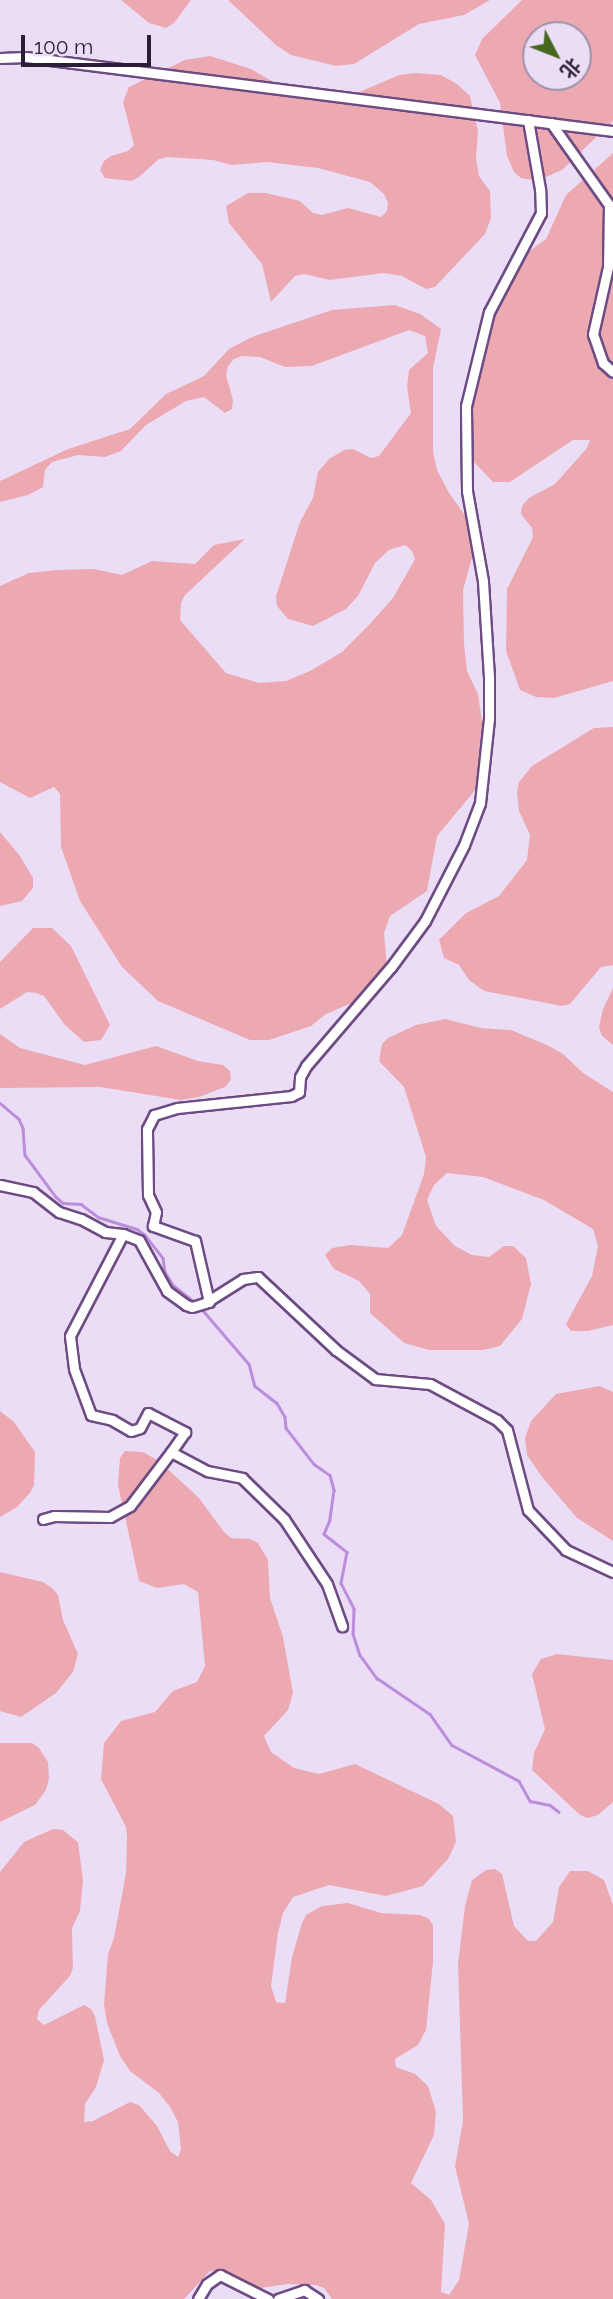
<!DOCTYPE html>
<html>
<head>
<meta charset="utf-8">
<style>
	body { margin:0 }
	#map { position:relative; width:613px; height:2299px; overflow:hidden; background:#ecddf7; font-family:Raleway,"Noto Sans SC",sans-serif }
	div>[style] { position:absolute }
	.green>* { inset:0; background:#eda9b2 }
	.stream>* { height:2.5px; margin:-1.25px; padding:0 1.25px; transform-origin:1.25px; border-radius:1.25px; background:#bb8ddb }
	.roads { filter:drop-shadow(2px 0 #6d4c83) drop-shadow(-2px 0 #6d4c83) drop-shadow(0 2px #6d4c83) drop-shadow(0 -2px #6d4c83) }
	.minor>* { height:9px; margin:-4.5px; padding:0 4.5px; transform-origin:4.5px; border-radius:4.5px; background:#fff }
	span { translate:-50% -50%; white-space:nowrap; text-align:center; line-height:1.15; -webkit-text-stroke:7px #ecddf7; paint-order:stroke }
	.north { position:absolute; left:522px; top:21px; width:70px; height:70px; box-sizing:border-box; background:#ecddf7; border:2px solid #9f91aa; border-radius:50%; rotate:132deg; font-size:19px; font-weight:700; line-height:28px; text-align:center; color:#2c1e36 }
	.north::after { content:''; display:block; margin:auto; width:24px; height:32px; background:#45671e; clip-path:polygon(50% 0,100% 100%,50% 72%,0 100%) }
	.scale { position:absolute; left:21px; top:35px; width:130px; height:32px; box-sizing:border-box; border:4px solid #2c1e36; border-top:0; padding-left:9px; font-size:21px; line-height:24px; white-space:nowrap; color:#2c1e36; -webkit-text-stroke:5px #ecddf7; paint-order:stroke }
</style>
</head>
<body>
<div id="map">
	<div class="green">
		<i style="clip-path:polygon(121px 0,191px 0,174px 23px,166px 28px,149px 23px)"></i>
		<i style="clip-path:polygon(228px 0,490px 0,464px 15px,419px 24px,354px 64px,336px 66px,291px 55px,276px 45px)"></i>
		<i style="clip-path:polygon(evenodd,522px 0,613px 0,613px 121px,562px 170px,537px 181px,521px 178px,514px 172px,507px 156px,500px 103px,475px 55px,482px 39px,522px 0,536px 35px,578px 35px,578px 77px,536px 77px,536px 35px)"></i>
		<i style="clip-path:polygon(210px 56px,251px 69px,296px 95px,312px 101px,341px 100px,399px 75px,416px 73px,441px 75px,457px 84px,470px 96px,478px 131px,476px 158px,479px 176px,490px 191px,491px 218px,485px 234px,435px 287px,426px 289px,402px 276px,384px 273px,330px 280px,304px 274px,295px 276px,271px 302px,262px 264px,229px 223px,226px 206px,248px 193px,266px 193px,300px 201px,313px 213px,322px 215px,348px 208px,381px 217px,387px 211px,388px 203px,384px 194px,370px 182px,318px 168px,267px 162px,231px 165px,213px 160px,168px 157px,159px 159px,139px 177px,131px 181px,105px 178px,100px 170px,104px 161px,111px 156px,128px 151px,134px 145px,123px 102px,129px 87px,185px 60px)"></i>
		<i style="clip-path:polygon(613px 153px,613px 681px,554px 698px,536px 697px,520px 690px,506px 651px,507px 589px,533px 537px,532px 528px,521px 514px,522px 506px,529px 498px,555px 484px,587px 448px,590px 440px,573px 440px,510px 482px,493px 482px,474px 462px,471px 406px,474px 389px,485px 358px,493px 318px,508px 277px,524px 255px,546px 239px,566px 195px)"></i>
		<i style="clip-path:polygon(395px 305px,420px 314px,441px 329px,433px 368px,433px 452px,437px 470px,449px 493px,476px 531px,477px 539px,463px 590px,464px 644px,467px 671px,478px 694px,486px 750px,477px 788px,437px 836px,427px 891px,390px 916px,384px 933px,388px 978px,377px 992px,326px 1014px,311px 1026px,269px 1040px,250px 1040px,158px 1001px,122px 967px,80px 901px,61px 847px,60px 794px,54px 787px,30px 798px,0 782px,0 586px,29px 573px,57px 570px,94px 569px,122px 575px,152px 561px,195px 564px,214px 545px,245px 539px,185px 595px,181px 603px,180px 620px,226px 673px,259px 683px,286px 681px,310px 671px,342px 652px,369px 625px,393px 598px,415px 559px,412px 551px,405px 545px,389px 550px,375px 563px,358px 596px,346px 609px,313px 626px,288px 619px,277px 606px,276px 596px,300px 522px,313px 498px,318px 472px,329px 459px,344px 450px,353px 449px,371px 458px,379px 456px,411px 413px,407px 387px,409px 370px,428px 353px,425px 336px,409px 330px,312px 366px,285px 367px,260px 357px,242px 356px,234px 359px,228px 366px,226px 375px,233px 400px,232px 409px,225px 413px,204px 397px,186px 401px,146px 425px,121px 451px,105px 457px,78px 455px,52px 462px,45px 470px,43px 487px,28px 495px,0 502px,0 481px,68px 449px,130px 429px,166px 394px,204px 376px,229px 349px,252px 337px,332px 310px)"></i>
		<i style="clip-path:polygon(613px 727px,613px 965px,601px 967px,570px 1004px,562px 1006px,484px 991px,469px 980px,459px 965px,444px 958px,439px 940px,466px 913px,499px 896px,527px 860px,530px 835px,519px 811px,517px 792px,519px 782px,532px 766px,594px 728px)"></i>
		<i style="clip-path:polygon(0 832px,20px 856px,33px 878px,33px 888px,22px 901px,0 906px)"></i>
		<i style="clip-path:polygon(33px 928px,52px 928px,71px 946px,110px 1025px,101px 1040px,84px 1042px,64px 1024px,44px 996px,36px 993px,27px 992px,0 1009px,0 962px)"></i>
		<i style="clip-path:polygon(613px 988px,613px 1045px,602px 1036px,599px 1027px,603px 1009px)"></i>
		<i style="clip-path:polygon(445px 1019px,481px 1028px,511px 1030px,547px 1045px,563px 1054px,583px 1073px,613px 1092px,613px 1325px,588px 1331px,571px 1331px,566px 1324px,592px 1276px,598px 1246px,593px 1229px,544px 1200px,483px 1177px,447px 1173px,434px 1185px,427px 1200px,436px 1226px,455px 1246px,472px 1255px,489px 1257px,504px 1246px,513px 1246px,526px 1258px,531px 1284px,522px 1319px,500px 1346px,483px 1350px,429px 1350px,404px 1343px,370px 1313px,370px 1294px,359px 1281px,334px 1269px,325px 1255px,332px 1248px,350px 1245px,388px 1248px,402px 1235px,424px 1174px,426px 1157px,404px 1087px,379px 1061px,382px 1044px,388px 1038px,416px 1025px)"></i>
		<i style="clip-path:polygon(0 1034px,20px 1048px,85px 1065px,156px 1046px,198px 1061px,223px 1065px,230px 1071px,231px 1080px,225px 1087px,199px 1097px,181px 1100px,100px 1087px,0 1088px)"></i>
		<i style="clip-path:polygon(600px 1386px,613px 1392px,613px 1541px,577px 1518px,542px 1477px,527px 1455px,525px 1438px,531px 1421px,556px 1394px)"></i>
		<i style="clip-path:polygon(0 1411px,14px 1422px,35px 1452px,34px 1485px,30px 1493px,17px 1507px,0 1517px)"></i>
		<i style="clip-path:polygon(125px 1451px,143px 1452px,159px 1461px,199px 1498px,224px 1532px,231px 1538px,250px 1539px,258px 1543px,268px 1560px,270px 1598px,283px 1637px,293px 1693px,288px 1710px,264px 1736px,271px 1752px,294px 1768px,319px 1774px,355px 1764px,439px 1804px,453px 1816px,456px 1842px,448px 1859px,423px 1886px,386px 1896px,329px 1885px,293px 1897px,283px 1913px,278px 1933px,271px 1986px,276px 2002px,285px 2003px,292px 1957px,302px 1923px,306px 1915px,322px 1906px,348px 1903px,381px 1913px,420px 1915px,428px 1918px,433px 1925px,433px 1962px,426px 2030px,418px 2045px,395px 2059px,396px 2067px,415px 2074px,428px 2086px,436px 2112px,434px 2135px,411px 2183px,431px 2200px,445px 2224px,441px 2292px,449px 2295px,459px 2280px,469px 2224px,455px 2166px,463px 2121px,458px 1964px,465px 1906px,472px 1880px,486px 1870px,495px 1869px,502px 1874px,514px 1926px,528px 1941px,536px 1941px,553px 1922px,559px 1887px,570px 1871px,588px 1871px,604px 1880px,613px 1905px,613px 2299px,332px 2299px,324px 2288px,316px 2285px,288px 2284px,260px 2288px,226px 2272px,210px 2271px,184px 2299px,0 2299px,0 1872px,24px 1842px,53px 1829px,63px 1830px,78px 1842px,83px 1881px,80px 1911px,72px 1928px,73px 1968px,70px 1976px,39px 2010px,37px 2019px,44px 2025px,84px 2005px,91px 2009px,95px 2016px,104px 2060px,96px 2087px,85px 2104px,84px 2122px,93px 2121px,130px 2102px,139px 2105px,157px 2126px,170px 2151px,178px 2157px,181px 2149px,178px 2122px,170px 2107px,159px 2093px,130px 2071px,120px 2056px,107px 2023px,104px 2004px,108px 1954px,114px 1938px,126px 1873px,127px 1837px,126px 1827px,101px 1779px,104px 1743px,121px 1721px,155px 1712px,173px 1691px,197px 1682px,205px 1666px,198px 1592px,184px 1584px,157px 1588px,139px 1581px,118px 1485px,120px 1458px)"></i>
		<i style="clip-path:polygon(0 1572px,43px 1582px,52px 1588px,58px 1595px,63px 1620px,78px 1654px,73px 1672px,56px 1693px,21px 1717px,0 1711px)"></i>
		<i style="clip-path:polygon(557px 1654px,613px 1660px,613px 1802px,598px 1815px,588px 1818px,580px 1815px,532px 1770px,534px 1753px,545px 1729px,532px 1674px,541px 1659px)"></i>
		<i style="clip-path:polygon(0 1743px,32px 1743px,39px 1748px,48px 1762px,49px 1779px,46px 1790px,35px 1805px,0 1822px)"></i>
	</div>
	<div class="stream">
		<i style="left:0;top:1103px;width:25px;rotate:40deg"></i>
		<i style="left:19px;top:1119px;width:10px;rotate:66deg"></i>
		<i style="left:23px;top:1128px;width:27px;rotate:86deg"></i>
		<i style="left:25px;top:1155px;width:52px;rotate:53.6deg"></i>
		<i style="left:56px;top:1197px;width:9px;rotate:41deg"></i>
		<i style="left:63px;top:1203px;width:18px;rotate:3deg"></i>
		<i style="left:81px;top:1204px;width:21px;rotate:37deg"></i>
		<i style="left:98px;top:1217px;width:41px;rotate:17.1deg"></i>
		<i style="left:137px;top:1229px;width:10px;rotate:37deg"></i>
		<i style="left:145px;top:1235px;width:29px;rotate:52deg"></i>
		<i style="left:163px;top:1258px;width:14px;rotate:82deg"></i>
		<i style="left:165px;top:1272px;width:15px;rotate:58deg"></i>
		<i style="left:173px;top:1285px;width:29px;rotate:38deg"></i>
		<i style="left:201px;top:1308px;width:74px;rotate:49.4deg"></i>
		<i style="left:249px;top:1364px;width:23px;rotate:75deg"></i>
		<i style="left:255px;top:1386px;width:28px;rotate:38deg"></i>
		<i style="left:277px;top:1403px;width:16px;rotate:60deg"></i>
		<i style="left:285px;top:1417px;width:11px;rotate:85deg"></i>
		<i style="left:286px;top:1428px;width:46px;rotate:52.1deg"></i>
		<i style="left:314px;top:1464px;width:19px;rotate:35deg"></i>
		<i style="left:330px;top:1475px;width:16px;rotate:75deg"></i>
		<i style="left:334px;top:1490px;width:30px;rotate:98deg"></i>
		<i style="left:330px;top:1520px;width:15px;rotate:113deg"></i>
		<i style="left:324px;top:1534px;width:29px;rotate:38deg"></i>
		<i style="left:347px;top:1552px;width:32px;rotate:101deg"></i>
		<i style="left:341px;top:1583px;width:29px;rotate:63deg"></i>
		<i style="left:354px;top:1609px;width:25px;rotate:92deg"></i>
		<i style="left:353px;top:1634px;width:22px;rotate:72deg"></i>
		<i style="left:360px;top:1655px;width:29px;rotate:54deg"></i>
		<i style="left:377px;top:1678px;width:64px;rotate:34.2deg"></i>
		<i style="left:430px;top:1714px;width:38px;rotate:55deg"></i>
		<i style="left:452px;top:1745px;width:76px;rotate:28.2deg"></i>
		<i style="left:519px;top:1781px;width:23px;rotate:61deg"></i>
		<i style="left:530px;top:1801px;width:20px;rotate:11deg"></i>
		<i style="left:550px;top:1805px;width:11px;rotate:38deg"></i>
	</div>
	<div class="roads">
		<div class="minor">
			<i style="left:0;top:58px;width:26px;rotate:-2deg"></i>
			<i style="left:26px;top:57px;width:592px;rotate:7.19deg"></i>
			<i style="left:551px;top:123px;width:100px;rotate:54.7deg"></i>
			<i style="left:609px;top:205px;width:62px;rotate:90.9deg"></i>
			<i style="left:608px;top:267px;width:69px;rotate:102.6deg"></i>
			<i style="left:593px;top:334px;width:31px;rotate:71deg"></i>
			<i style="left:603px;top:363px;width:13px;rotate:42deg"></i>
			<i style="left:0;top:1185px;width:34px;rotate:12deg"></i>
			<i style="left:33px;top:1192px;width:33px;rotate:38deg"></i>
			<i style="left:59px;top:1212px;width:23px;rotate:18deg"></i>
			<i style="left:81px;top:1219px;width:27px;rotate:28deg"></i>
			<i style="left:105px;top:1232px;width:18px;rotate:6deg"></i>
			<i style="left:123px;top:1234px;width:17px;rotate:21deg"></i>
			<i style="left:139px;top:1240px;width:58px;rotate:61.2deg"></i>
			<i style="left:167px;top:1291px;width:24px;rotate:36deg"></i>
			<i style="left:186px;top:1305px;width:6px;rotate:18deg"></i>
			<i style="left:192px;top:1307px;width:14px;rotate:-17deg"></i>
			<i style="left:205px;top:1303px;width:45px;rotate:-32.3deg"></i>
			<i style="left:243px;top:1279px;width:15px;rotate:-8deg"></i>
			<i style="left:258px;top:1277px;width:107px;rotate:43.1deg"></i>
			<i style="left:336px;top:1350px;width:49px;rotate:36.6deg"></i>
			<i style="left:375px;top:1379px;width:55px;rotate:5.2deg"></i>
			<i style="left:430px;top:1384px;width:76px;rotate:28.2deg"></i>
			<i style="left:497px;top:1420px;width:14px;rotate:45deg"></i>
			<i style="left:507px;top:1430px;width:83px;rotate:75.3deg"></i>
			<i style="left:528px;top:1510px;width:55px;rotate:46.5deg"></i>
			<i style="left:566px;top:1550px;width:52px;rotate:25.1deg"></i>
			<i style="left:123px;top:1234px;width:115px;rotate:117.5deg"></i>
			<i style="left:70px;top:1336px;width:33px;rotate:83deg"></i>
			<i style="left:74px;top:1369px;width:49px;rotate:69.7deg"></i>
			<i style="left:91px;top:1415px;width:22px;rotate:13deg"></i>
			<i style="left:112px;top:1420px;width:22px;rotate:30deg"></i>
			<i style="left:131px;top:1431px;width:9px;rotate:-18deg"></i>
			<i style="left:140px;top:1428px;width:17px;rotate:-62deg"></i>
			<i style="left:148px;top:1413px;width:42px;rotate:27.2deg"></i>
			<i style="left:185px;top:1432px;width:24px;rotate:125deg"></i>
			<i style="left:171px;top:1452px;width:41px;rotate:27.8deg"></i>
			<i style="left:207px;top:1471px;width:36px;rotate:11deg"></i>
			<i style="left:242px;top:1478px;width:59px;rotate:44.3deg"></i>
			<i style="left:284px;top:1519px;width:78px;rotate:56.5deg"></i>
			<i style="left:327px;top:1584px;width:45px;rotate:70.3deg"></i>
			<i style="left:209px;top:1302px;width:63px;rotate:-102.9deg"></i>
			<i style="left:195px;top:1241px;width:45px;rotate:-160.3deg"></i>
			<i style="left:153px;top:1226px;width:14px;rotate:-78deg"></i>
			<i style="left:156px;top:1212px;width:19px;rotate:-115deg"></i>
			<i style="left:148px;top:1195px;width:66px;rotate:-90.9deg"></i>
			<i style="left:147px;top:1129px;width:16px;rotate:-63deg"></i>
			<i style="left:154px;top:1115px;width:24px;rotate:-17deg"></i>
			<i style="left:177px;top:1108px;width:115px;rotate:-6deg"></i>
			<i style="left:291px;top:1096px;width:9px;rotate:-27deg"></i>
			<i style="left:299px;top:1092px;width:15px;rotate:-86deg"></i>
			<i style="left:300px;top:1077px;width:13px;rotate:-61deg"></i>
			<i style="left:306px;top:1066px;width:130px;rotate:-49.4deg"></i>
			<i style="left:391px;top:967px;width:57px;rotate:-53.5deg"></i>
			<i style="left:425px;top:921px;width:85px;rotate:-62.8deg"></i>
			<i style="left:464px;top:845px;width:45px;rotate:-69.1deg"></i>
			<i style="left:480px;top:803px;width:84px;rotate:-83.9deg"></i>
			<i style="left:489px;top:719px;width:42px;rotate:-90deg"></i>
			<i style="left:489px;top:677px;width:96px;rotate:-93.6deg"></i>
			<i style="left:483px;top:581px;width:91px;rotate:-100.1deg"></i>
			<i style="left:467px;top:491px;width:85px;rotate:-90.7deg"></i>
			<i style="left:466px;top:406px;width:97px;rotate:-76.3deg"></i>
			<i style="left:489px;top:312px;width:112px;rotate:-62.3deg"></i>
			<i style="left:541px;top:213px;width:24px;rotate:-92deg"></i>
			<i style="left:540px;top:189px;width:70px;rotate:-99.9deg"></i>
			<i style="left:43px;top:1519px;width:11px;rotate:-15deg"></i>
			<i style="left:54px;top:1516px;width:56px;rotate:1deg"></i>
			<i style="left:110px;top:1517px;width:23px;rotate:-29deg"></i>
			<i style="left:130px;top:1506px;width:68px;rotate:-52.8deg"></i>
			<i style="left:198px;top:2299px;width:17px;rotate:-59deg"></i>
			<i style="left:207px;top:2284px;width:16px;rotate:-35deg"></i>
			<i style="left:220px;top:2275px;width:54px;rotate:26.6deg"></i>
			<i style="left:278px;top:2299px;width:28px;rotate:-19deg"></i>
			<i style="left:304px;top:2290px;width:17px;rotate:33deg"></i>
		</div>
	</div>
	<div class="north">北</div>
	<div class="scale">100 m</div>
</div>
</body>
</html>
